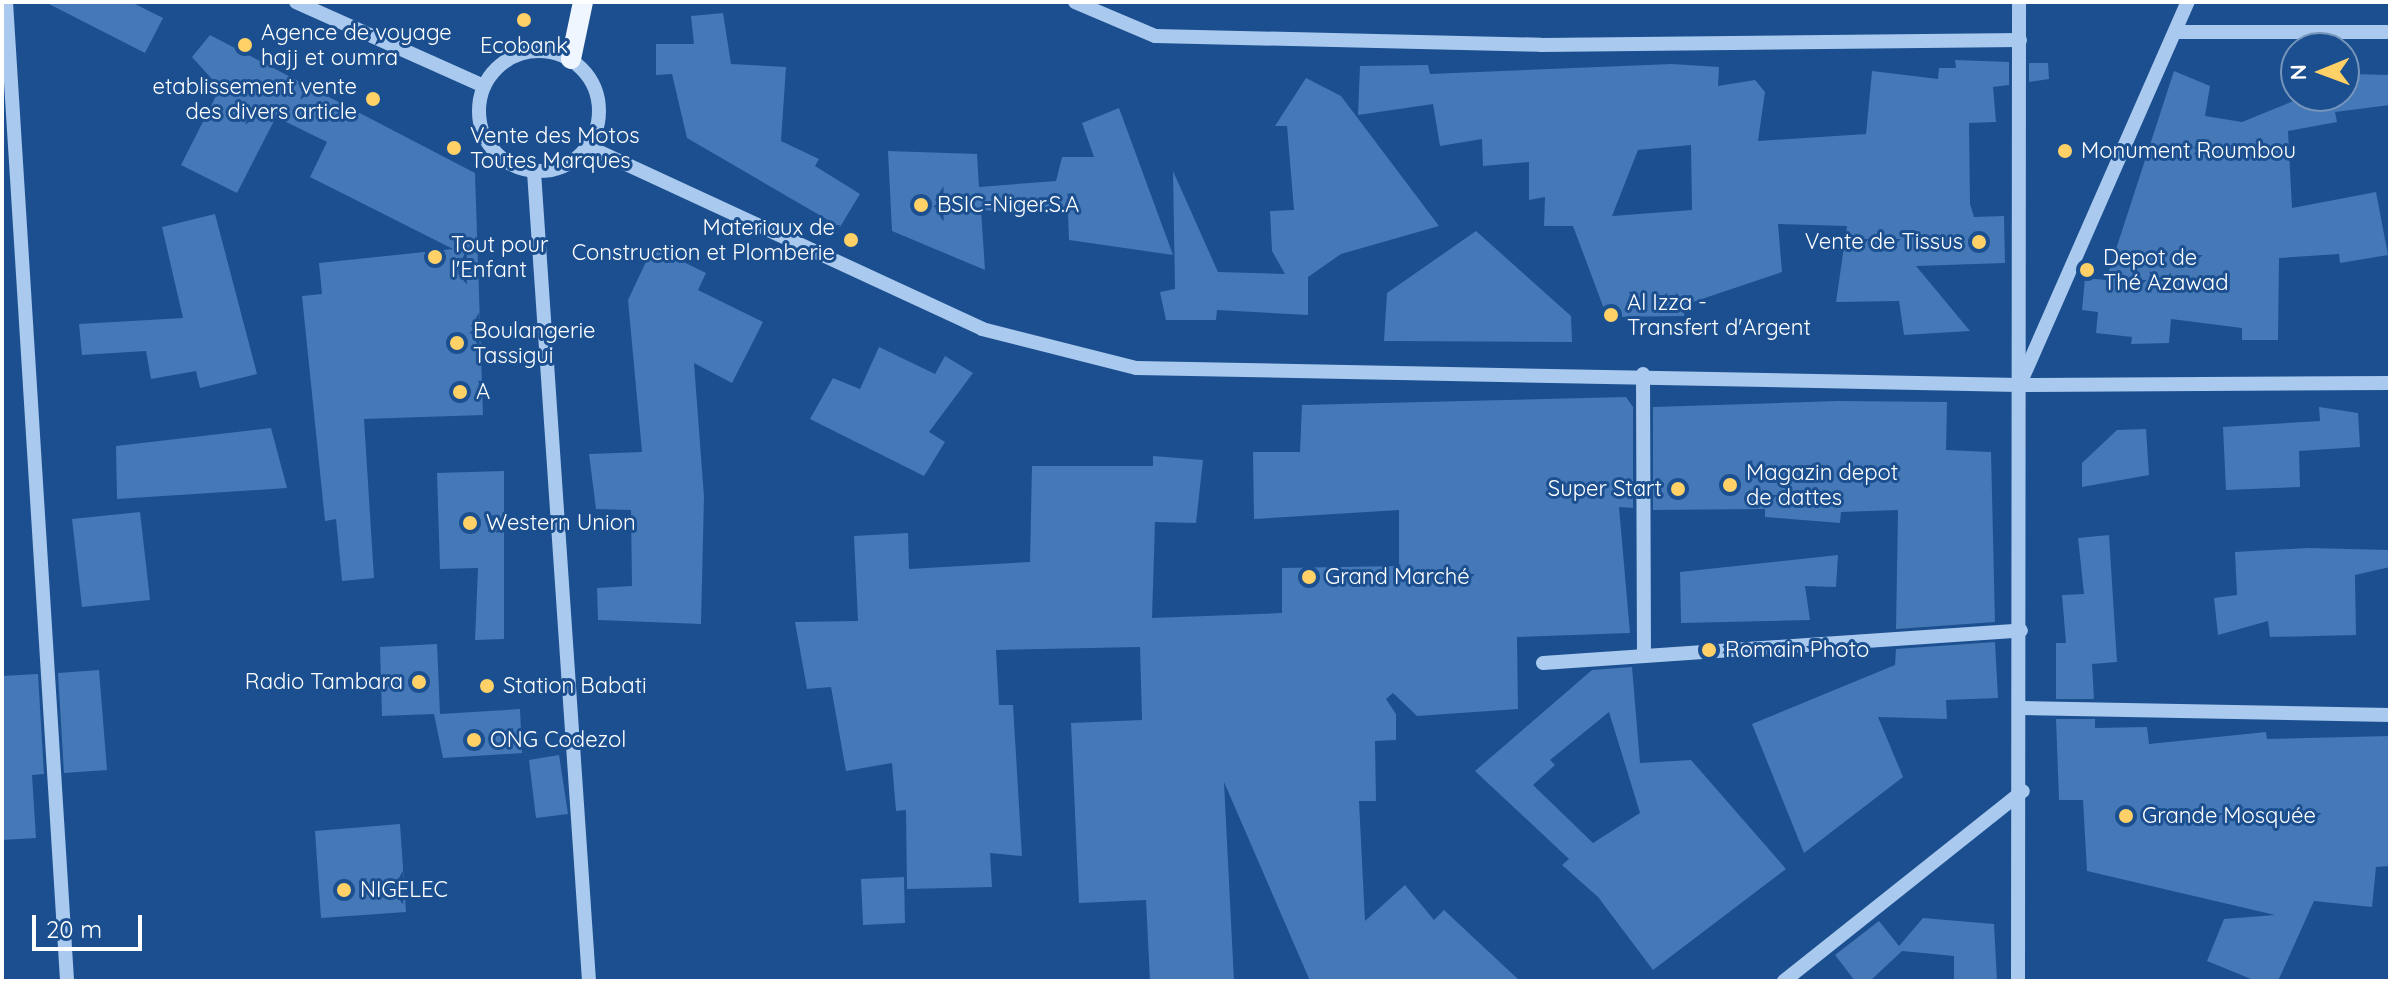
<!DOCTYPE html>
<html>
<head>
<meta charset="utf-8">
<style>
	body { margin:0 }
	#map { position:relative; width:2392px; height:983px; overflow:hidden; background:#1b4f8f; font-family:Quicksand,sans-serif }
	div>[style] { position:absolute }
	.building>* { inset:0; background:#4478b7 }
	.minor>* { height:14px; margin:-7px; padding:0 7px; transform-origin:7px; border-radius:7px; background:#a9c9ee }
	.minor>.ring { margin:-7px; padding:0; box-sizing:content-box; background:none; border:14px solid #a9c9ee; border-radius:50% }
	.major>* { height:20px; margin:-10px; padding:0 10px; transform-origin:10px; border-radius:10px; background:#f0f6ff }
	.dots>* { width:22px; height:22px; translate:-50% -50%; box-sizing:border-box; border:4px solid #1b4f8f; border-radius:50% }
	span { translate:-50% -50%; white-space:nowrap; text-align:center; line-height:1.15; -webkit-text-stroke:6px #1b4f8f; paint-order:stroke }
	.poi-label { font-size:22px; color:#fff }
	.left { translate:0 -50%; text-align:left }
	.right { translate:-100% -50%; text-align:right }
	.frame { position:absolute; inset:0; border:4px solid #fff; pointer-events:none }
	.north { position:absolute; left:2280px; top:32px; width:80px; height:80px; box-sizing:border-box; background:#1b4f8f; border:2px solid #7695bc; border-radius:50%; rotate:269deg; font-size:22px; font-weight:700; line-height:32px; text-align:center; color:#fff }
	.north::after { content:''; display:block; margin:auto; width:28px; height:36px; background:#ffd166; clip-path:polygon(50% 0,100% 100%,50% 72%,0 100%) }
	.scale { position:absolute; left:32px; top:915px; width:110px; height:36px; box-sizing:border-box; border:4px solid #fff; border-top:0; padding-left:10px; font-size:24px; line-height:28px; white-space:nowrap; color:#fff; -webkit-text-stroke:6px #1b4f8f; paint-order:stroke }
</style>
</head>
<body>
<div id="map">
	<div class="building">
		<i style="clip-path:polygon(45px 2px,131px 2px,163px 18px,145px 53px)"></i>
		<i style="clip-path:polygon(723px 13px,731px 64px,786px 67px,781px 141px,819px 159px,815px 166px,860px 194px,840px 227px,687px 138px,672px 74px,656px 75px,656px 44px,694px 44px,691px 16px)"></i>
		<i style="clip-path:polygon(210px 35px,475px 173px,483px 415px,364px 419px,374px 578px,342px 581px,336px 519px,325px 521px,302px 296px,322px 294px,319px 263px,453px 249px,310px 177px,327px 142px,276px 117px,237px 193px,181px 165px,220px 88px,192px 57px)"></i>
		<i style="clip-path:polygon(evenodd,1955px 60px,2009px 62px,2009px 85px,1993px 87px,1996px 122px,1969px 123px,1970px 204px,1974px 217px,2004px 216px,2005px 263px,1916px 266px,1970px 331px,1904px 335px,1899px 301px,1836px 302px,1847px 226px,1778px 224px,1782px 272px,1684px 305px,1684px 316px,1607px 317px,1573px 226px,1544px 226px,1545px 197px,1529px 200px,1529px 162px,1483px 166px,1482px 139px,1440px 146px,1433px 104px,1358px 115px,1360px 66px,1428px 65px,1430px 74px,1672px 64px,1719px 67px,1718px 86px,1755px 80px,1765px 92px,1758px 141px,1866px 134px,1872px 71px,1938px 79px,1939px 68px,1956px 68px,1955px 60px,1691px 145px,1692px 210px,1612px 216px,1638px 150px,1691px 145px)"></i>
		<i style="clip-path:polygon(2029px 63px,2048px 63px,2049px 79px,2029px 82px)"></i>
		<i style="clip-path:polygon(2174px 71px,2210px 86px,2205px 116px,2242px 122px,2296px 100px,2294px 90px,2344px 96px,2351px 74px,2390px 75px,2390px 105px,2335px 112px,2337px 122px,2288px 131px,2292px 208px,2376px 192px,2388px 255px,2340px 263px,2339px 254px,2279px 258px,2278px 340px,2242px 340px,2242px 328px,2171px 319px,2169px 343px,2131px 344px,2132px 337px,2096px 333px,2098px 312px,2082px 310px,2085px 278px,2106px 280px)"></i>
		<i style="clip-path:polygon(1306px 78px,1341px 96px,1439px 226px,1341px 254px,1308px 277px,1308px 315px,1217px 310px,1216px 320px,1166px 320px,1160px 292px,1175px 289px,1173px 171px,1218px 272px,1285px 274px,1272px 251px,1270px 211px,1294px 210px,1287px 126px,1275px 126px)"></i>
		<i style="clip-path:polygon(1119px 108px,1173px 255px,1069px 240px,1068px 214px,981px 210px,985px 270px,892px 231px,888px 151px,977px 154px,979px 187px,1056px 181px,1062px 157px,1094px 157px,1082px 123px)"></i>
		<i style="clip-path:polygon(215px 214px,257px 374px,200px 388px,196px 371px,151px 379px,146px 351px,82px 355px,79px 324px,183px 318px,162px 227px)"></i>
		<i style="clip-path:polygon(1476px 231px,1571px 316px,1572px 342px,1384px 341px,1387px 293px)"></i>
		<i style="clip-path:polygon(653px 247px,706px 273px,698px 290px,763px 322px,732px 383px,694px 363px,704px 497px,701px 624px,598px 620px,597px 588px,632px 586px,631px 510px,596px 509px,589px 454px,642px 452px,628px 300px)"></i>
		<i style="clip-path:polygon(879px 347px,935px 374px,945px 356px,973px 373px,929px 432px,945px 442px,924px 476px,810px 419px,833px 378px,860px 389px)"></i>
		<i style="clip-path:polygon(1626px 397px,1633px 407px,1633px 508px,1619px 507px,1630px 633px,1517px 637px,1518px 709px,1417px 716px,1393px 693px,1386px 699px,1396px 714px,1396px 740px,1375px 741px,1376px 801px,1359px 801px,1365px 921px,1405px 885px,1434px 920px,1444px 910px,1520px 981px,1310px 981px,1224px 782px,1234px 981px,1150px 981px,1146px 900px,1079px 903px,1071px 723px,1142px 720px,1140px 647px,996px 650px,999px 705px,1013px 705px,1022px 856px,990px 853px,992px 887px,907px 889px,906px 810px,896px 811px,892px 763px,846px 771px,831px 687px,807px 689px,795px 622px,858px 621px,854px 536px,908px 533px,909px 569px,1030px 562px,1032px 466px,1153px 466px,1153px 456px,1203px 460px,1196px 523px,1155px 522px,1152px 618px,1282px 613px,1282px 568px,1399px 566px,1399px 510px,1254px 519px,1253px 452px,1300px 452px,1302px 405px)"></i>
		<i style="clip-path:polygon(1838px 401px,1947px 402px,1946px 450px,1991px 452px,1995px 622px,1896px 629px,1898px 510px,1841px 512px,1840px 523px,1765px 517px,1765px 509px,1653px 510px,1653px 407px)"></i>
		<i style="clip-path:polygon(2319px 407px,2358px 413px,2360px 447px,2299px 451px,2300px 487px,2226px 490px,2223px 427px,2320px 421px)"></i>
		<i style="clip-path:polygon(271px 428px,287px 488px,117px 499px,116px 446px)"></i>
		<i style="clip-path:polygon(2146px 429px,2149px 475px,2082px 487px,2082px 463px,2117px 430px)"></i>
		<i style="clip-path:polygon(504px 471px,504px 639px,475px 640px,478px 568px,440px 569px,437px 473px)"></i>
		<i style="clip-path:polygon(140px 512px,150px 600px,82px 607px,72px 519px)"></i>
		<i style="clip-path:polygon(2109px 535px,2117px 662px,2092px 664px,2094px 699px,2056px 699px,2056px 643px,2066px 643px,2062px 595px,2084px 594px,2078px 538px)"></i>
		<i style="clip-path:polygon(2308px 548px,2390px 550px,2390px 567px,2355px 575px,2356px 635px,2270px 637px,2268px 621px,2218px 635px,2214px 598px,2237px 595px,2235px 552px)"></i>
		<i style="clip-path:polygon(1838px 555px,1836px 587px,1805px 586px,1810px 620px,1681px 623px,1680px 572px)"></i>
		<i style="clip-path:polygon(1995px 642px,1998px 698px,1946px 700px,1947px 719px,1878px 717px,1903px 777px,1804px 853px,1752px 724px,1895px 665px,1896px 649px)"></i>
		<i style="clip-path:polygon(437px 644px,440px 714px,520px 709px,522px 753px,443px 758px,434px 714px,382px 716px,380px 647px)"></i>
		<i style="clip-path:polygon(evenodd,1632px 667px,1640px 763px,1691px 760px,1786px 869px,1653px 970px,1598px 897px,1562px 865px,1569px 859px,1475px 771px,1592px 670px,1632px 667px,1609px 712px,1640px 813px,1593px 843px,1533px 785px,1555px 765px,1550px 760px,1609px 712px)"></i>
		<i style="clip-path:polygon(99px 670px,107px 770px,64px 773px,58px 673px)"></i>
		<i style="clip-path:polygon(38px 674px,44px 774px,32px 775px,36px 838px,2px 840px,2px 676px)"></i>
		<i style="clip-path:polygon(2056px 719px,2095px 719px,2095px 728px,2147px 727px,2149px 744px,2266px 732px,2267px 739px,2390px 736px,2390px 866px,2376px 867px,2372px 907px,2314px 901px,2278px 981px,2256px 981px,2207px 961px,2224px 919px,2275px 915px,2087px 871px,2083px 800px,2059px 800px)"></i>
		<i style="clip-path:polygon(559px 755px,568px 814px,536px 818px,529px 760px)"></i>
		<i style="clip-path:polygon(400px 824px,406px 912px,321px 918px,315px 831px)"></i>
		<i style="clip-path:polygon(904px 877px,905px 923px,863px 925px,861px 879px)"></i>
		<i style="clip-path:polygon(1923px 918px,1994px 924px,1997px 981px,1954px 981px,1954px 956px,1902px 951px,1870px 981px,1855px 981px,1835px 955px,1879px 921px,1899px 946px)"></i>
	</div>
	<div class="minor">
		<i style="left:6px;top:2px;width:981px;rotate:86.43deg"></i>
		<i style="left:296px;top:2px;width:206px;rotate:24.1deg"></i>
		<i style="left:1075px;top:2px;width:87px;rotate:23deg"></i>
		<i style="left:1155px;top:36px;width:386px;rotate:1.3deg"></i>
		<i style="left:1541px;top:45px;width:479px;rotate:-0.6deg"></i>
		<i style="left:2175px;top:32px;width:215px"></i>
		<i class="ring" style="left:479px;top:51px;width:106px;height:106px"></i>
		<i style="left:589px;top:147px;width:433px;rotate:24.8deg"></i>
		<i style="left:982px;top:329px;width:159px;rotate:14.2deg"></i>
		<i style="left:1136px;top:368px;width:883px;rotate:1.1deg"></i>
		<i style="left:2019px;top:385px;width:371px;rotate:-0.3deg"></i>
		<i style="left:534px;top:172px;width:811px;rotate:86.11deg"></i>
		<i style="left:1643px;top:374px;width:280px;rotate:89.8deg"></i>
		<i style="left:2023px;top:377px;width:410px;rotate:-66.3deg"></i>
		<i style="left:1543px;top:663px;width:479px;rotate:-3.9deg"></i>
		<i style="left:2023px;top:708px;width:367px;rotate:1.1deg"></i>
		<i style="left:1784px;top:981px;width:305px;rotate:-38.5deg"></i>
		<i style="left:2018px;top:981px;width:979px;rotate:-89.94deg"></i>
	</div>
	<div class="major">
		<i style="left:571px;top:59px;width:58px;rotate:-78.1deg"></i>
	</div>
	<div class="dots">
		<i style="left:524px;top:20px;background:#ffd166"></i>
		<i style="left:245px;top:45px;background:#ffd166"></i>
		<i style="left:373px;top:99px;background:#ffd166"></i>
		<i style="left:454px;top:148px;background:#ffd166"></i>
		<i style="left:2065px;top:151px;background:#ffd166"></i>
		<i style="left:921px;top:205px;background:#ffd166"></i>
		<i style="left:851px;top:240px;background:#ffd166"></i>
		<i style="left:1979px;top:242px;background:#ffd166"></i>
		<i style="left:435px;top:257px;background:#ffd166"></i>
		<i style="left:2087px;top:270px;background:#ffd166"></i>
		<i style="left:1611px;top:315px;background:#ffd166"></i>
		<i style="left:457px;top:343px;background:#ffd166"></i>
		<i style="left:460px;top:392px;background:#ffd166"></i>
		<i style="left:1730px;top:485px;background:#ffd166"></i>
		<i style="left:1678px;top:489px;background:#ffd166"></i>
		<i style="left:470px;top:523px;background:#ffd166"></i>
		<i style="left:1309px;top:577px;background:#ffd166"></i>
		<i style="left:1709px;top:650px;background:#ffd166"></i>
		<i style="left:419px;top:682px;background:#ffd166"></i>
		<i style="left:487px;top:686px;background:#ffd166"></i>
		<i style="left:474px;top:740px;background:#ffd166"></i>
		<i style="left:2126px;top:816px;background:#ffd166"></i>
		<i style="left:344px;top:890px;background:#ffd166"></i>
	</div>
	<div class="poi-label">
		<span class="left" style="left:261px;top:45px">Agence de voyage<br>hajj et oumra</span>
		<span style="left:524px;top:46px">Ecobank</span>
		<span class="right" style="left:357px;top:99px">etablissement vente<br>des divers article</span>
		<span class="left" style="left:470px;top:148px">Vente des Motos<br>Toutes Marques</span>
		<span class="left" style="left:2081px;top:151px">Monument Roumbou</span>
		<span class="left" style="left:937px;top:205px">BSIC-Niger.S.A</span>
		<span class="right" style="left:835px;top:240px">Materiaux de<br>Construction et Plomberie</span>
		<span class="right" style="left:1963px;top:242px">Vente de Tissus</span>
		<span class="left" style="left:451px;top:257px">Tout pour<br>l'Enfant</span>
		<span class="left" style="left:2103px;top:270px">Depot de<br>Thé Azawad</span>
		<span class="left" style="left:1627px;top:315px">Al Izza -<br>Transfert d'Argent</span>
		<span class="left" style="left:473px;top:343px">Boulangerie<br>Tassigui</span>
		<span class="left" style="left:476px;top:392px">A</span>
		<span class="left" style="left:1746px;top:485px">Magazin depot<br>de dattes</span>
		<span class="right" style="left:1662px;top:489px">Super Start</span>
		<span class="left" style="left:486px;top:523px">Western Union</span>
		<span class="left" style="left:1325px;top:577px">Grand Marché</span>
		<span class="left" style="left:1725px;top:650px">Romain Photo</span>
		<span class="right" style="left:403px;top:682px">Radio Tambara</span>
		<span class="left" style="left:503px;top:686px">Station Babati</span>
		<span class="left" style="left:490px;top:740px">ONG Codezol</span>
		<span class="left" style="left:2142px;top:816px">Grande Mosquée</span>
		<span class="left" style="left:360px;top:890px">NIGELEC</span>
	</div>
	<div class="frame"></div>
	<div class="north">N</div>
	<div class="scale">20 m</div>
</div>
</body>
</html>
